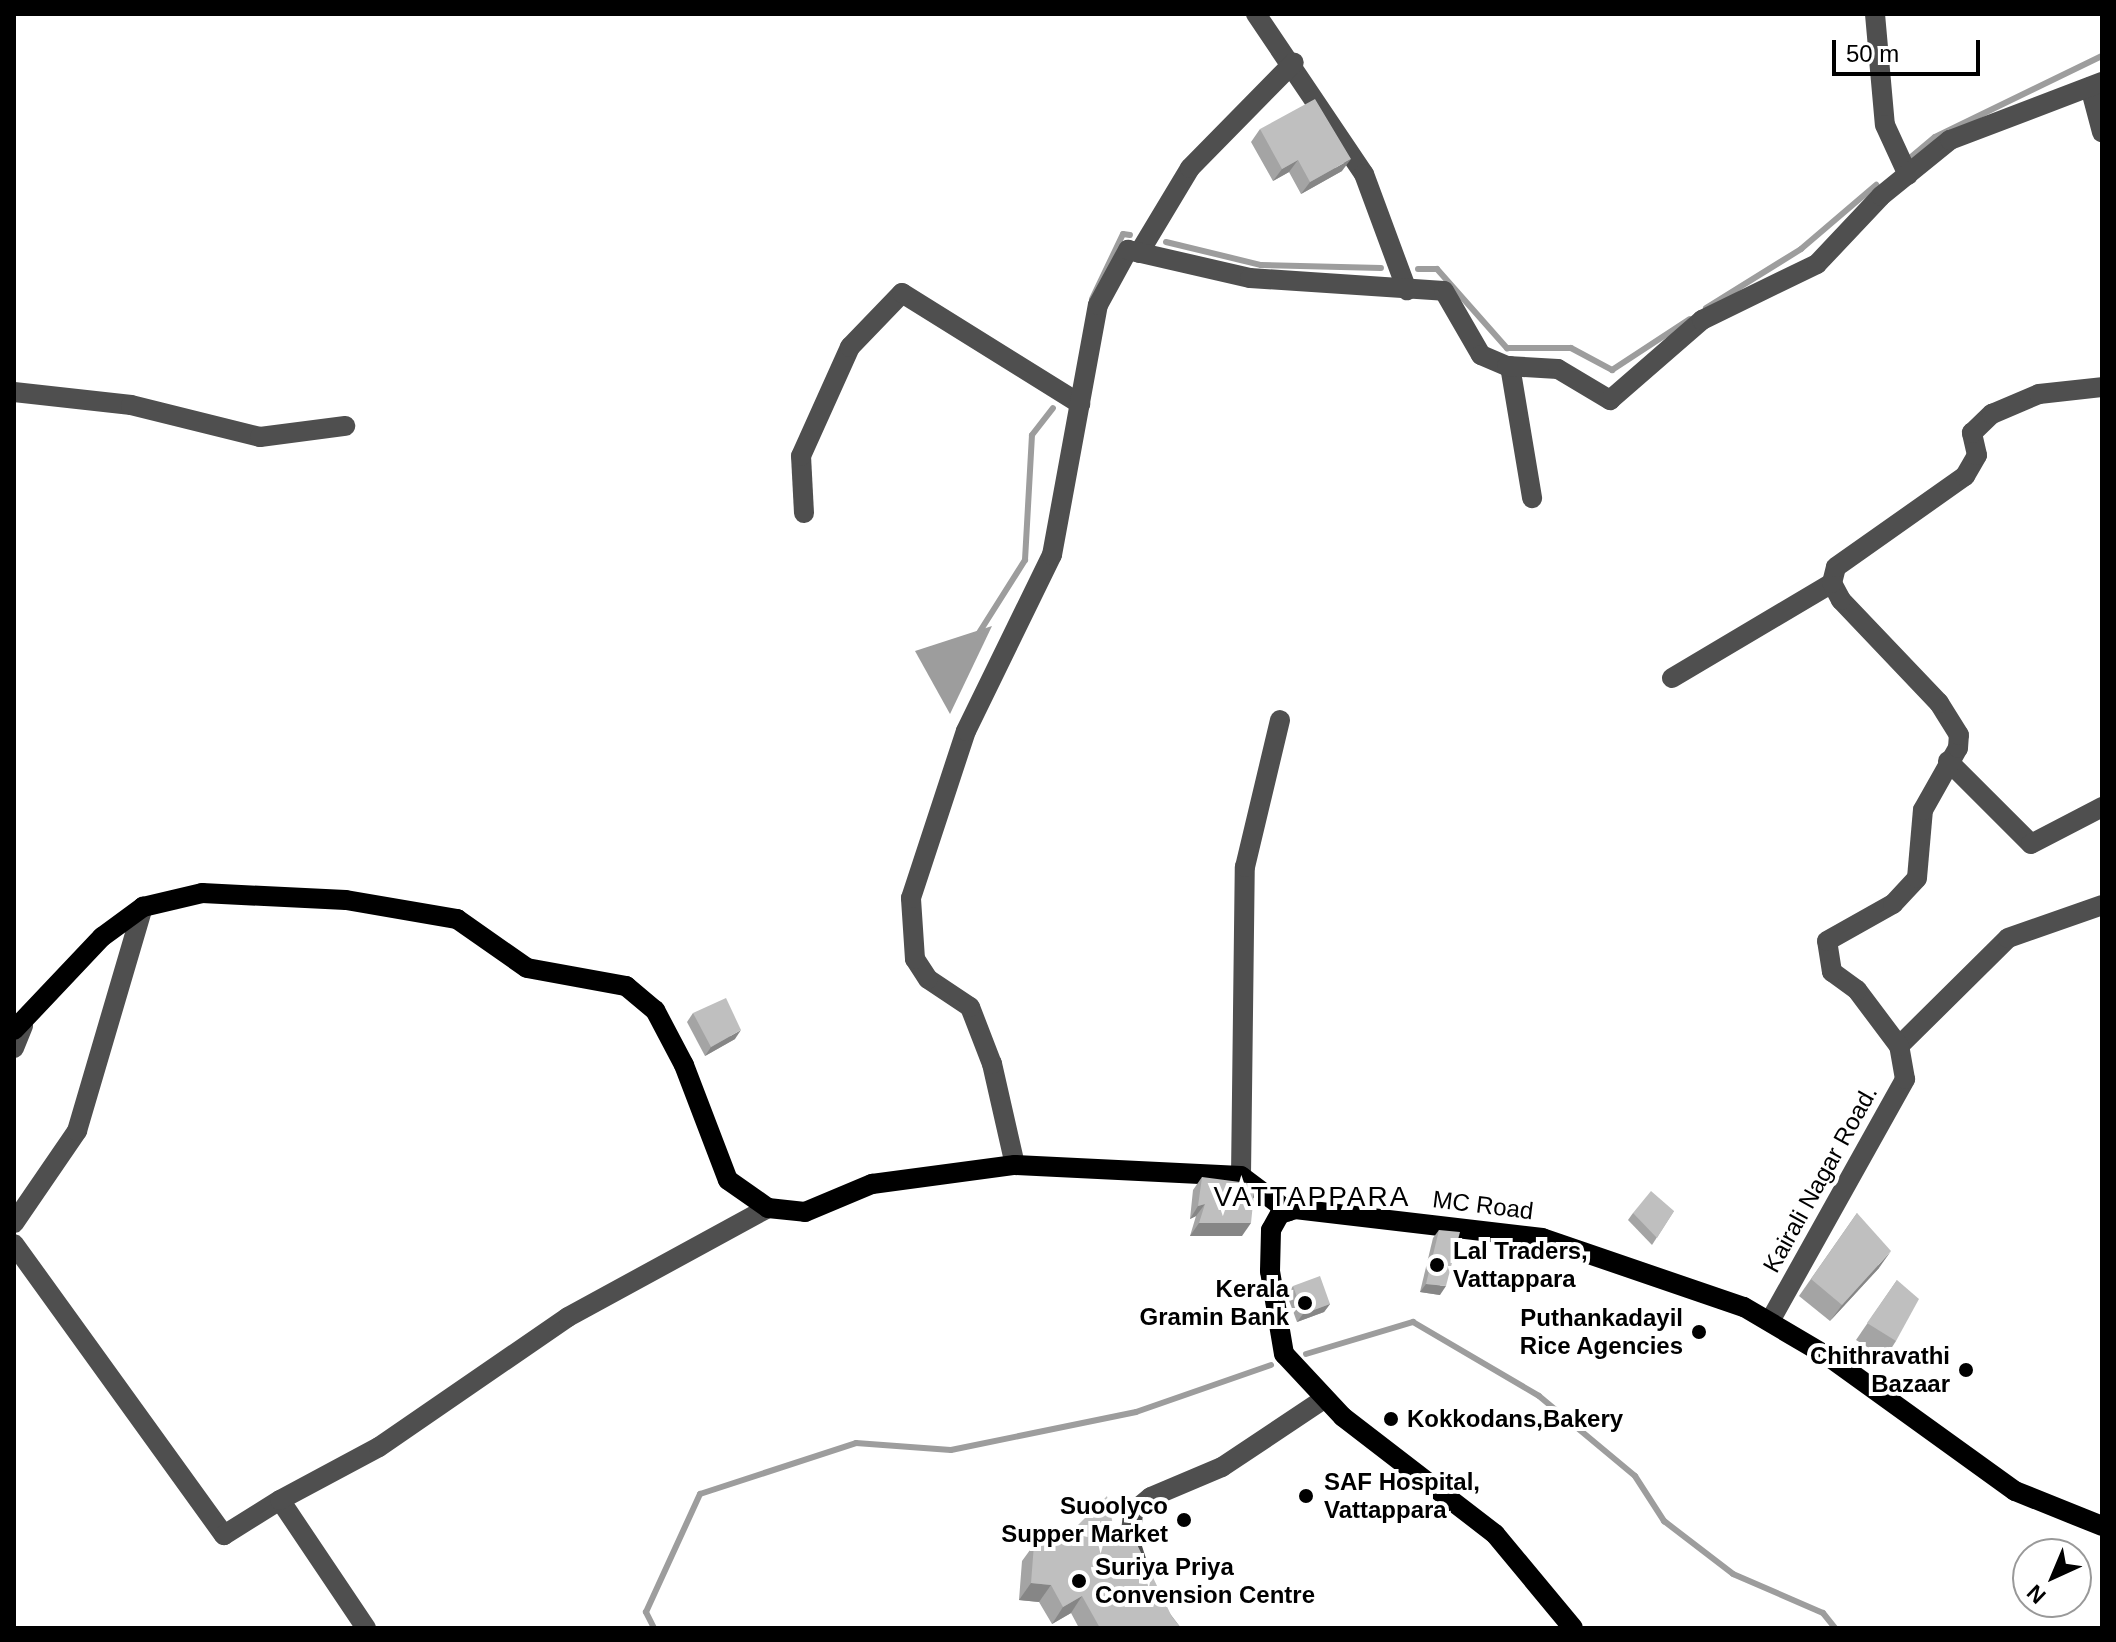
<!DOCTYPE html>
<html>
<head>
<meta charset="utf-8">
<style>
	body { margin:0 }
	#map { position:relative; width:2116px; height:1642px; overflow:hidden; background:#fff; font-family:Helvetica,sans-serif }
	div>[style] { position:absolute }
	.water>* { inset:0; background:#9d9d9d }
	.stream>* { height:6px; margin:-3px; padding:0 3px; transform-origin:3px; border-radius:3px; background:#9d9d9d }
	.minor>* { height:20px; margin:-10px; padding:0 10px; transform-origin:10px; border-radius:10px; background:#4f4f4f }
	.major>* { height:20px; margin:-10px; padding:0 10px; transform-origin:10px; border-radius:10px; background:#000 }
	.wall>* { inset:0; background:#a4a4a4 }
	.shaded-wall>* { inset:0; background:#868686 }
	.building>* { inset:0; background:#bfbfbf }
	.dots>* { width:22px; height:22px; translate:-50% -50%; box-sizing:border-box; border:4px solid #fff; border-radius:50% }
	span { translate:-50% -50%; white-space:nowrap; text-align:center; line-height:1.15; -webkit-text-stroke:8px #fff; paint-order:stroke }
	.street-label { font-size:24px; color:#000 }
	.poi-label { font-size:24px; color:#000; font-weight:700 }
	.left { translate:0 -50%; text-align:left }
	.right { translate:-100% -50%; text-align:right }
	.quarter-label { font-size:28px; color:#000; letter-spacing:2px }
	.frame { position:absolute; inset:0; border:16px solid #000; pointer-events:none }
	.north { position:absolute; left:2012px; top:1538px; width:80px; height:80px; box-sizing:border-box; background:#fff; border:2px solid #999; border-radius:50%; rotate:224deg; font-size:22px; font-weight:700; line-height:32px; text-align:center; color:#000 }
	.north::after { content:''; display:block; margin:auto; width:28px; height:36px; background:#000; clip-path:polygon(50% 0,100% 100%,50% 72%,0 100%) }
	.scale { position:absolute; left:1832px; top:40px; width:148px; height:36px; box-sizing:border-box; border:4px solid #000; border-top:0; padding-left:10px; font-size:24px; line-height:28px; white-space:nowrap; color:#000; -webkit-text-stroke:6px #fff; paint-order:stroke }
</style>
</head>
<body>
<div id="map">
	<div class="water">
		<i style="clip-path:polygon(992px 626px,950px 714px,915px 651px)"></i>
	</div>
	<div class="stream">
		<i style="left:1911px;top:157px;width:31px;rotate:-40deg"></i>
		<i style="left:1935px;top:137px;width:186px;rotate:-25.9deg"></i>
		<i style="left:1166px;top:242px;width:98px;rotate:13.6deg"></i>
		<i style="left:1261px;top:265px;width:120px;rotate:1.4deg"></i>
		<i style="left:1418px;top:269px;width:19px"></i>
		<i style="left:1437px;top:269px;width:106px;rotate:48.5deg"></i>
		<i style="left:1507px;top:348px;width:64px"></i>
		<i style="left:1571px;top:348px;width:47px;rotate:28.2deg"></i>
		<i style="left:1612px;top:370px;width:93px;rotate:-33.2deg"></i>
		<i style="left:1092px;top:299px;width:72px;rotate:-64.5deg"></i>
		<i style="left:1123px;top:234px;width:7px;rotate:8deg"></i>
		<i style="left:1706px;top:308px;width:112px;rotate:-31.8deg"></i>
		<i style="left:1801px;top:249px;width:99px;rotate:-40.5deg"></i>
		<i style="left:977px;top:636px;width:90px;rotate:-57.7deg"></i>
		<i style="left:1025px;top:560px;width:125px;rotate:-86.8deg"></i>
		<i style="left:1032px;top:435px;width:34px;rotate:-52deg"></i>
		<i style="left:1306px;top:1354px;width:112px;rotate:-16.7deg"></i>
		<i style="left:1413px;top:1322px;width:146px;rotate:30.4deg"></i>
		<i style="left:1539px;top:1396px;width:125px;rotate:39.8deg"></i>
		<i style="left:1635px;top:1476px;width:54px;rotate:57.2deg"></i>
		<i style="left:1664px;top:1521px;width:87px;rotate:37.5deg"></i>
		<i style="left:1733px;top:1574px;width:98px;rotate:23.4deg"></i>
		<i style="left:1823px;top:1613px;width:19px;rotate:51deg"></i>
		<i style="left:654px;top:1628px;width:18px;rotate:-117deg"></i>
		<i style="left:646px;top:1612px;width:130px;rotate:-65.4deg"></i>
		<i style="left:700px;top:1494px;width:164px;rotate:-18.1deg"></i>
		<i style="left:856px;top:1443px;width:95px;rotate:4.2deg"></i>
		<i style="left:951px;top:1450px;width:189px;rotate:-11.6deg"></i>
		<i style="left:1136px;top:1412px;width:143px;rotate:-19.2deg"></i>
	</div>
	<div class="minor">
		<i style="left:1256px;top:14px;width:193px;rotate:56deg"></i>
		<i style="left:1364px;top:174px;width:124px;rotate:69.7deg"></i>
		<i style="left:1875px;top:14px;width:111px;rotate:84.9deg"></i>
		<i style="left:1885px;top:125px;width:55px;rotate:65.3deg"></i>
		<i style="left:2090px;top:87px;width:47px;rotate:75.1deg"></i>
		<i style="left:1139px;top:253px;width:99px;rotate:-59deg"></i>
		<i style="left:1190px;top:168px;width:148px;rotate:-45.5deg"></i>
		<i style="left:1510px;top:366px;width:134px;rotate:80.5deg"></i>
		<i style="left:14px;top:392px;width:118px;rotate:6.3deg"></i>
		<i style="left:131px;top:405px;width:133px;rotate:13.9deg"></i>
		<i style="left:260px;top:437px;width:86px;rotate:-7.4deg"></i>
		<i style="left:804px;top:513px;width:57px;rotate:-93deg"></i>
		<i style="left:801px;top:456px;width:120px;rotate:-65.8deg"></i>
		<i style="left:850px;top:347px;width:75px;rotate:-46.1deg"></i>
		<i style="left:902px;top:293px;width:210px;rotate:31.9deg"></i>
		<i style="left:1672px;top:678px;width:186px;rotate:-30.7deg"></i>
		<i style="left:1948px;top:761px;width:117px;rotate:45deg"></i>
		<i style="left:2031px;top:844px;width:80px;rotate:-27.5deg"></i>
		<i style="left:1899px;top:1046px;width:153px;rotate:-44.7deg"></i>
		<i style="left:2008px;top:938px;width:100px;rotate:-19.3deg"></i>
		<i style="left:14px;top:1048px;width:24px;rotate:-68deg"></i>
		<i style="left:1015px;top:1165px;width:104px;rotate:-102.8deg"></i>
		<i style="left:992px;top:1064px;width:61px;rotate:-111.1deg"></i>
		<i style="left:970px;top:1007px;width:50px;rotate:-146.3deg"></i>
		<i style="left:928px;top:979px;width:24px;rotate:-123deg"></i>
		<i style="left:915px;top:959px;width:61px;rotate:-93.8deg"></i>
		<i style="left:911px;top:898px;width:176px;rotate:-71.8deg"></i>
		<i style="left:966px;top:731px;width:196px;rotate:-64deg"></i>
		<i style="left:1052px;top:555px;width:254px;rotate:-79.6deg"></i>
		<i style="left:1098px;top:305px;width:63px;rotate:-61.4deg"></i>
		<i style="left:1128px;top:250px;width:125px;rotate:12.9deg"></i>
		<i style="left:1250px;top:278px;width:194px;rotate:3.8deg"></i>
		<i style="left:1444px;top:291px;width:74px;rotate:60deg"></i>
		<i style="left:1481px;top:355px;width:28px;rotate:23deg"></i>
		<i style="left:1507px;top:366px;width:51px;rotate:3.4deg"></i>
		<i style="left:1558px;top:369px;width:61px;rotate:30.8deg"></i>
		<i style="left:1610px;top:400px;width:122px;rotate:-41deg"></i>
		<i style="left:1702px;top:320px;width:128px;rotate:-26deg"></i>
		<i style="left:1817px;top:264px;width:93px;rotate:-46.7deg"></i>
		<i style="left:1881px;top:196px;width:89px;rotate:-39.1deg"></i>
		<i style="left:1950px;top:140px;width:163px;rotate:-20.9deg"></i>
		<i style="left:1241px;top:1176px;width:309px;rotate:-89.3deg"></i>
		<i style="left:1245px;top:867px;width:151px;rotate:-76.6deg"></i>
		<i style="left:14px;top:1223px;width:112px;rotate:-55.6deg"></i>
		<i style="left:77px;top:1131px;width:234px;rotate:-73.6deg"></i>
		<i style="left:14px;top:1244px;width:359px;rotate:54.2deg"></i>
		<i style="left:224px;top:1535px;width:66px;rotate:-32deg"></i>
		<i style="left:1770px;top:1321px;width:277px;rotate:-60.8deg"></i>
		<i style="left:1905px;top:1079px;width:34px;rotate:-100deg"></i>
		<i style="left:1899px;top:1046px;width:70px;rotate:-126.9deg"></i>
		<i style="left:1857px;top:990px;width:31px;rotate:-144deg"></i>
		<i style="left:1832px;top:972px;width:31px;rotate:-99deg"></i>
		<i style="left:1827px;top:941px;width:76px;rotate:-29.3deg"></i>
		<i style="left:1893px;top:904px;width:35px;rotate:-47deg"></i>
		<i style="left:1917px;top:878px;width:68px;rotate:-85deg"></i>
		<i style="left:1923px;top:810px;width:71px;rotate:-60.6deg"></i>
		<i style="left:1958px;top:748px;width:13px;rotate:-86deg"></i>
		<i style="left:1959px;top:735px;width:38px;rotate:-122deg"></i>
		<i style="left:1939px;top:703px;width:142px;rotate:-133.6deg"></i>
		<i style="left:1841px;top:600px;width:19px;rotate:-118deg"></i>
		<i style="left:1832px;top:583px;width:16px;rotate:-76deg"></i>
		<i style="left:1836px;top:567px;width:158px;rotate:-35.2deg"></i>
		<i style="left:1965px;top:476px;width:24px;rotate:-60deg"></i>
		<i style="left:1977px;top:455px;width:23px;rotate:-103deg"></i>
		<i style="left:1972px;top:433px;width:28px;rotate:-44deg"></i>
		<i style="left:1992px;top:414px;width:51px;rotate:-23.1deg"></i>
		<i style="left:2039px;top:394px;width:63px;rotate:-6.3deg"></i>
		<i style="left:1137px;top:1563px;width:22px;rotate:-108deg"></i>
		<i style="left:1130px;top:1542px;width:30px;rotate:-84deg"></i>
		<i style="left:1133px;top:1512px;width:23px;rotate:-40deg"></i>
		<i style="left:1151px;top:1497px;width:77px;rotate:-22.9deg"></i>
		<i style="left:1222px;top:1467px;width:123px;rotate:-33.7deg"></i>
		<i style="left:366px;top:1628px;width:154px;rotate:-123.9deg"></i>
		<i style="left:280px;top:1500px;width:112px;rotate:-28.2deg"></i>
		<i style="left:379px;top:1447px;width:229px;rotate:-34.5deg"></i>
		<i style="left:568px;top:1317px;width:228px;rotate:-28.6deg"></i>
	</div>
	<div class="major">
		<i style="left:14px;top:1030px;width:128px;rotate:-46.6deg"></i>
		<i style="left:102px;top:937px;width:51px;rotate:-36.2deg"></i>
		<i style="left:143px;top:907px;width:61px;rotate:-13.3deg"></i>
		<i style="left:202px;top:893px;width:144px;rotate:2.8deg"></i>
		<i style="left:346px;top:900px;width:113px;rotate:9.7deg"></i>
		<i style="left:457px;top:919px;width:85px;rotate:35deg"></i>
		<i style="left:527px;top:968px;width:101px;rotate:10.3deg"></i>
		<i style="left:626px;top:986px;width:38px;rotate:40deg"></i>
		<i style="left:655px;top:1010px;width:62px;rotate:62.2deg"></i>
		<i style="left:684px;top:1065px;width:123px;rotate:69.1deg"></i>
		<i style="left:728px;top:1180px;width:49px;rotate:35deg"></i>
		<i style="left:768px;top:1208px;width:37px;rotate:6deg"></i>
		<i style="left:805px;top:1212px;width:73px;rotate:-22.7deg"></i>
		<i style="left:872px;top:1184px;width:144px;rotate:-7.6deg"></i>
		<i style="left:1015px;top:1165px;width:226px;rotate:2.8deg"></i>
		<i style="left:1241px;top:1176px;width:59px;rotate:36.7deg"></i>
		<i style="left:1573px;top:1628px;width:122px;rotate:-129.7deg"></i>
		<i style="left:1495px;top:1534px;width:192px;rotate:-142.4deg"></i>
		<i style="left:1343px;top:1417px;width:86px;rotate:-133.1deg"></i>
		<i style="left:1284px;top:1354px;width:84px;rotate:-99.6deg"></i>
		<i style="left:1270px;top:1271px;width:41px;rotate:-88.6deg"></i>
		<i style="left:1271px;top:1230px;width:18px;rotate:-61deg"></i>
		<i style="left:1280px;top:1214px;width:16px;rotate:-18deg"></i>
		<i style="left:1295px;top:1209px;width:249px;rotate:6.7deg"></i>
		<i style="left:1542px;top:1238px;width:213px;rotate:18.9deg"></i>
		<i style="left:1744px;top:1307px;width:99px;rotate:30.5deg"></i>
		<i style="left:1829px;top:1357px;width:229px;rotate:35.8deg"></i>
		<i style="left:2015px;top:1491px;width:94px;rotate:21.9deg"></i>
	</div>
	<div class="wall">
		<i style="clip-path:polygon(1260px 129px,1342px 171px,1301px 194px,1289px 172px,1273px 181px,1251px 142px)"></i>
		<i style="clip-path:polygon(693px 1013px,735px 1039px,705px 1056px,687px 1022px)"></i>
		<i style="clip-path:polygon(1202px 1177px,1242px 1236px,1190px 1236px,1196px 1216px,1190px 1219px,1193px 1190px)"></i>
		<i style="clip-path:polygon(1674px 1211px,1652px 1245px,1628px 1220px,1633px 1213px)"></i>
		<i style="clip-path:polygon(1857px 1213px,1879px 1268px,1830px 1321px,1799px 1296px)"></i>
		<i style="clip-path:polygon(1439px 1230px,1440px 1295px,1420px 1292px,1433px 1238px)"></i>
		<i style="clip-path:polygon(1897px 1280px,1896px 1341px,1885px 1358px,1856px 1340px)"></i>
		<i style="clip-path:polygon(1293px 1286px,1330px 1304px,1324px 1312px,1297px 1322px,1287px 1295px)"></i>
		<i style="clip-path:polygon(1046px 1528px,1117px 1544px,1181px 1628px,1079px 1628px,1071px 1613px,1052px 1624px,1039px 1602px,1019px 1600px,1022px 1561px)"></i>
	</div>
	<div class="shaded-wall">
		<i style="clip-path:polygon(1351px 159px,1342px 171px,1301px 194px,1310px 182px)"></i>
		<i style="clip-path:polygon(1298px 160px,1289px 172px,1273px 181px,1282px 169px)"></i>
		<i style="clip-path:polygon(741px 1030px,735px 1039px,705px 1056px,711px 1047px)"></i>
		<i style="clip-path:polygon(1205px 1204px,1196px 1216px,1190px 1219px,1198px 1206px)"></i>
		<i style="clip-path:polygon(1199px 1223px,1251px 1223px,1242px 1236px,1190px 1236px)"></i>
		<i style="clip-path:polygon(1891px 1251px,1879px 1268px,1830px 1321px,1842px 1305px)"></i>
		<i style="clip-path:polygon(1426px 1284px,1446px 1286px,1440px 1295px,1420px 1292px)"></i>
		<i style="clip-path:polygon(1330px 1304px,1324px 1312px,1297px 1322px,1303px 1314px)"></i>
		<i style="clip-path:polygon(1031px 1583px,1051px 1585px,1039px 1602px,1019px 1600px)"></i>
		<i style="clip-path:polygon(1082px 1596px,1071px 1613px,1052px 1624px,1063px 1607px)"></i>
	</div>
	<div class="building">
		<i style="clip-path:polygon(1315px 99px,1351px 159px,1310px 182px,1298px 160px,1282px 169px,1260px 129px)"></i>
		<i style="clip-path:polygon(726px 998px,741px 1030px,711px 1047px,693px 1013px)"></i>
		<i style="clip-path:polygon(1202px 1177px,1255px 1184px,1251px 1223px,1199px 1223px,1205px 1204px,1198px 1206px)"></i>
		<i style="clip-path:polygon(1651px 1191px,1674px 1211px,1657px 1238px,1633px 1213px)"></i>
		<i style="clip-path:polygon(1857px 1213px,1891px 1251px,1842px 1305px,1811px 1279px)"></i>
		<i style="clip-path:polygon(1439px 1230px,1460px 1232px,1446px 1286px,1426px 1284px)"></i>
		<i style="clip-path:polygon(1320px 1276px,1330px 1304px,1303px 1314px,1293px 1286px)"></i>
		<i style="clip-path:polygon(1897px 1280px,1919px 1299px,1896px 1341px,1867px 1323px)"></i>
		<i style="clip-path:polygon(1107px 1496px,1117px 1544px,1133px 1536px,1172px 1617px,1181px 1628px,1100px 1628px,1082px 1596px,1063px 1607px,1051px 1585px,1031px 1583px,1034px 1544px,1046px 1528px,1069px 1534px)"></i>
	</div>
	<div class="dots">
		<i style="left:1437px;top:1265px;background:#000"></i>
		<i style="left:1305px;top:1303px;background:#000"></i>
		<i style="left:1699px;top:1332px;background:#000"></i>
		<i style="left:1966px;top:1370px;background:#000"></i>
		<i style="left:1391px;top:1419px;background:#000"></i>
		<i style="left:1306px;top:1496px;background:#000"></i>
		<i style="left:1184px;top:1520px;background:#000"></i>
		<i style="left:1079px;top:1581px;background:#000"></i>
	</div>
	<div class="street-label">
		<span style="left:1820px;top:1179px;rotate:-61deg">Kairali Nagar Road.</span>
		<span style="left:1483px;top:1205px;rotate:7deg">MC Road</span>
	</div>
	<div class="poi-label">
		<span class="left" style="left:1453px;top:1265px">Lal Traders,<br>Vattappara</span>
		<span class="right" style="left:1289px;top:1303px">Kerala<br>Gramin Bank</span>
		<span class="right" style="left:1683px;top:1332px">Puthankadayil<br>Rice Agencies</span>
		<span class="right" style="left:1950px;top:1370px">Chithravathi<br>Bazaar</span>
		<span class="left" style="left:1407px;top:1419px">Kokkodans,Bakery</span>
		<span class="left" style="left:1324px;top:1496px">SAF Hospital,<br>Vattappara</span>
		<span class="right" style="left:1168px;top:1520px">Suoolyco<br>Supper Market</span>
		<span class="left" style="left:1095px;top:1581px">Suriya Priya<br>Convension Centre</span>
	</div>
	<div class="quarter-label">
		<span style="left:1312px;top:1197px">VATTAPPARA</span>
	</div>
	<div class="frame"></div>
	<div class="north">N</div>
	<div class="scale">50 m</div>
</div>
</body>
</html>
